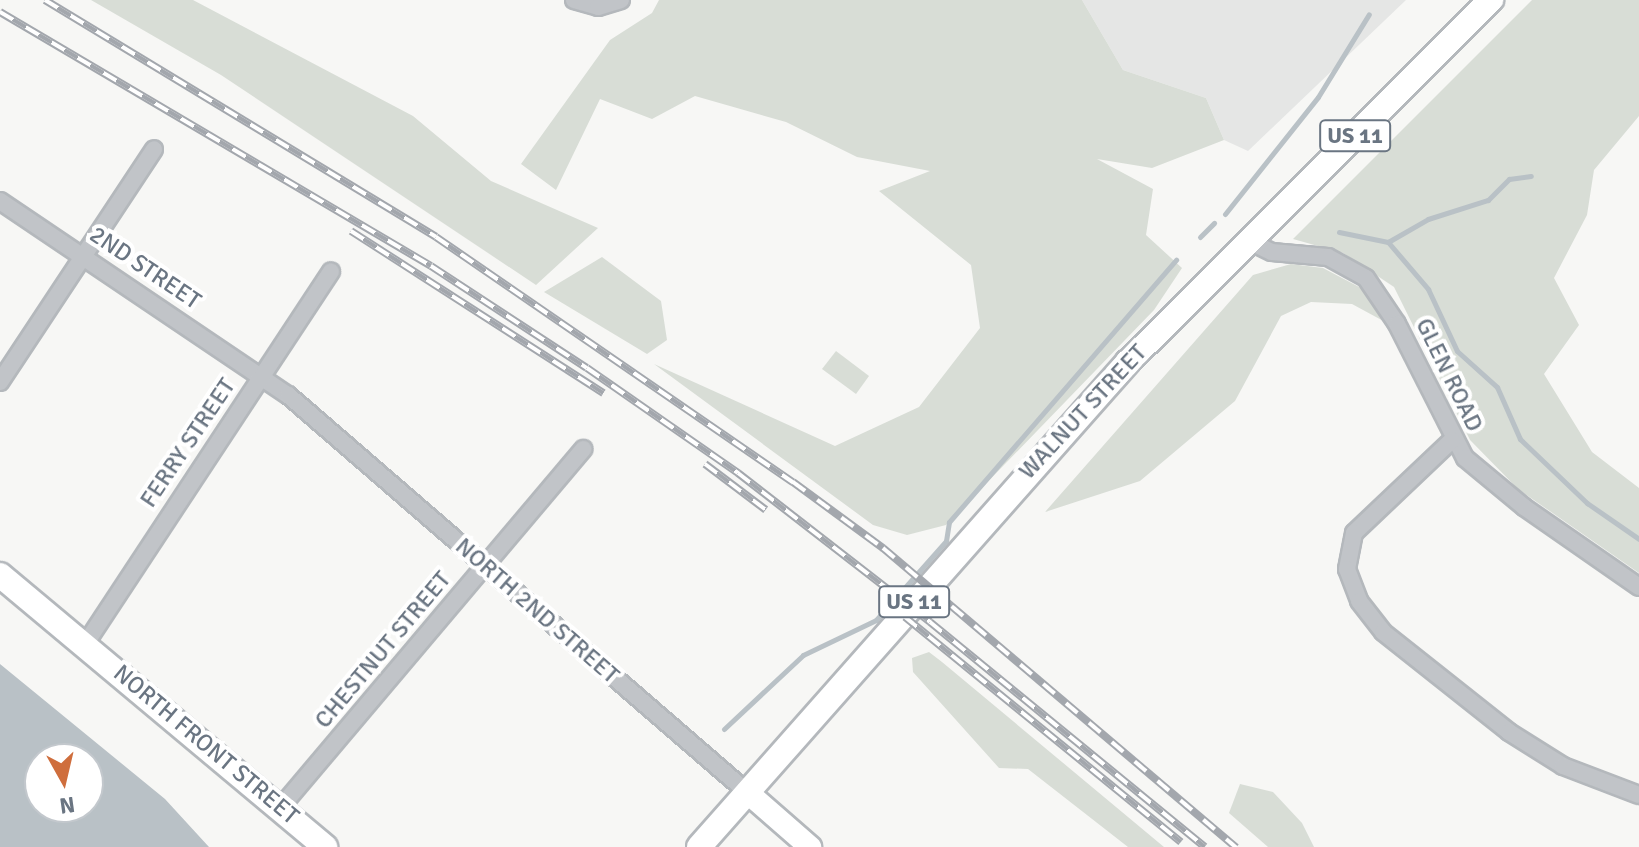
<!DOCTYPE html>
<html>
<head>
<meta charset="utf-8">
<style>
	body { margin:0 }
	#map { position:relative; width:1639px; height:847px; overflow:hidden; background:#f7f7f5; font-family:Signika,sans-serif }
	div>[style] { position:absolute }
	.built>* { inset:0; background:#e5e6e5 }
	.green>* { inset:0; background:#d8ddd6 }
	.water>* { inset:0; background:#b9c1c6 }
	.stream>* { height:5px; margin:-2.5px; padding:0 2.5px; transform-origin:2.5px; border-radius:2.5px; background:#b9c1c6 }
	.roads { filter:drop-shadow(2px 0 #b4b8bc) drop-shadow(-2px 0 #b4b8bc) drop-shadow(0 2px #b4b8bc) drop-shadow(0 -2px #b4b8bc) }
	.street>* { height:16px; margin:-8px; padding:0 8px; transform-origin:8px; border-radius:8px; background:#c1c4c8 }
	.secondary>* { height:22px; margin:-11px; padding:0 11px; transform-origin:11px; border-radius:11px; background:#fff }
	.primary>* { height:24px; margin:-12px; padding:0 12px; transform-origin:12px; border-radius:12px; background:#fff }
	.rail>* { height:8px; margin-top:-4px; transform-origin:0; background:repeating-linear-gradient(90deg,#fff 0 15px,#a3a7ad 0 30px); box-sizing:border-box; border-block:2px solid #a3a7ad }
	span { translate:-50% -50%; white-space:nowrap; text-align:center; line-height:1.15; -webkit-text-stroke:8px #fff; paint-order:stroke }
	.shield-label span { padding:2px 6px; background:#fff; border:2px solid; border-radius:6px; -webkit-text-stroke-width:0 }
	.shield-label { font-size:22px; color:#6a7582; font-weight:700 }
	.street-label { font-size:24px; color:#6a7582 }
	.north { position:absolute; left:24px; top:743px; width:80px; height:80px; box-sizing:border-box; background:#fff; border:2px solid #c3c8cd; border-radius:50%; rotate:172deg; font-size:22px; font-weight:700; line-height:32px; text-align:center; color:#6a7582 }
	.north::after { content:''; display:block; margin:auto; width:28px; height:36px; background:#cf6e3d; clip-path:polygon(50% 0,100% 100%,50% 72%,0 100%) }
</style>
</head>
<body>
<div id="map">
	<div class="built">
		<i style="clip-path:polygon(1082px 0,1406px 0,1248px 151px,1224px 140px,1206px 98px,1123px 70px)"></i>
	</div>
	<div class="green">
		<i style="clip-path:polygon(91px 0,193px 0,413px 116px,491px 181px,598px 228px,536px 285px,221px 75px)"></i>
		<i style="clip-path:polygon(659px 0,1082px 0,1123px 70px,1206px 98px,1224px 140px,1152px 168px,1097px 159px,1153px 189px,1146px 235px,1182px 268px,1154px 310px,946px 525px,907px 535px,873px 525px,654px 364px,835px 446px,919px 407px,980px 328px,971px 265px,879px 191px,930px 171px,857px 157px,786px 122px,695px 96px,652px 119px,600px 99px,556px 190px,521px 164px,610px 40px,652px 13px)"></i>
		<i style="clip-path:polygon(1532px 0,1639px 0,1639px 116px,1594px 170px,1587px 215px,1554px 278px,1579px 325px,1544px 374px,1592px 452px,1639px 488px,1639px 573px,1518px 489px,1470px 440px,1394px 287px,1343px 253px,1293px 239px)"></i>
		<i style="clip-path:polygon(602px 257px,661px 301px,667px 340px,647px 354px,544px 292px)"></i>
		<i style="clip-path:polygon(1291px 264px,1323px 268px,1361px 288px,1387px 323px,1352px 304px,1311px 302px,1281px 316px,1235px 401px,1140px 481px,1045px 512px,1253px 275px)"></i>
		<i style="clip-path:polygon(836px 351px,869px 376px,856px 394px,822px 369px)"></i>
		<i style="clip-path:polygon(929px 652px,942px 662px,1164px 847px,1128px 847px,1028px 769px,999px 768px,913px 672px,912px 658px)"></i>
		<i style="clip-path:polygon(1240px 784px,1273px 792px,1302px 823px,1314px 847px,1268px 847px,1229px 813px)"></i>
	</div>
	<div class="water">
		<i style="clip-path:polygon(evenodd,0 664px,165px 799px,209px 847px,0 847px,0 664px,40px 759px,88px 759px,88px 807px,40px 807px,40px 759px)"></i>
	</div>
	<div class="stream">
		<i style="left:1225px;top:214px;width:149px;rotate:-51.5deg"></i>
		<i style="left:1318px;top:97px;width:97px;rotate:-58.4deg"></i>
		<i style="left:1339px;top:232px;width:50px;rotate:11.5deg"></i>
		<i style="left:1388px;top:242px;width:62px;rotate:49.6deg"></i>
		<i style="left:1428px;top:289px;width:68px;rotate:64.9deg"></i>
		<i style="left:1457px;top:351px;width:54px;rotate:42deg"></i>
		<i style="left:1497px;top:387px;width:57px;rotate:66.1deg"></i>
		<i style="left:1520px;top:439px;width:93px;rotate:43.7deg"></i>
		<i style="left:1587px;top:503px;width:63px;rotate:34.7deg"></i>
		<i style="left:1200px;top:237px;width:20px;rotate:-45deg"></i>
		<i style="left:1388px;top:242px;width:46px;rotate:-29.9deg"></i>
		<i style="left:1428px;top:219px;width:63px;rotate:-17.6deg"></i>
		<i style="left:1488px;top:200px;width:30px;rotate:-45deg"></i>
		<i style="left:1509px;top:179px;width:22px;rotate:-8deg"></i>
		<i style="left:724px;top:729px;width:108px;rotate:-43.1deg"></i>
		<i style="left:803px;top:655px;width:81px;rotate:-25.6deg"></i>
		<i style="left:876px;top:620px;width:106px;rotate:-48.5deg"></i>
		<i style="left:946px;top:541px;width:19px;rotate:-81deg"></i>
		<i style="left:949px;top:522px;width:347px;rotate:-49.1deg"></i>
	</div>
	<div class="roads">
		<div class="street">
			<i style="left:574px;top:0;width:25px;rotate:16deg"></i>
			<i style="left:598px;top:7px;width:24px;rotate:-17deg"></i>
			<i style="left:0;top:201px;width:347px;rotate:34deg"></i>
			<i style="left:288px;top:395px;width:607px;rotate:40.86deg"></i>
			<i style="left:1249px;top:241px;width:25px;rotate:26deg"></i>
			<i style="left:1272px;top:252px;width:56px;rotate:5.1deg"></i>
			<i style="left:1328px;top:257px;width:43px;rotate:28.9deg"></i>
			<i style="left:1366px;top:278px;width:55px;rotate:56deg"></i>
			<i style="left:1397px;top:324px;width:150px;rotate:63.1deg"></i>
			<i style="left:1465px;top:458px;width:77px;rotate:39.7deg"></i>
			<i style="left:1524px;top:507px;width:140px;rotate:34.8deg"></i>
			<i style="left:0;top:382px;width:279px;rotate:-56.5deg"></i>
			<i style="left:1452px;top:440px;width:135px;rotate:136.5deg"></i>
			<i style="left:1354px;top:533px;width:37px;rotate:101deg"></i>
			<i style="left:1347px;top:569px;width:34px;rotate:69deg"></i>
			<i style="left:1359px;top:601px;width:39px;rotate:52deg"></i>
			<i style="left:1383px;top:632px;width:161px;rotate:38.4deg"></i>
			<i style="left:1509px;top:732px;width:64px;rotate:32.2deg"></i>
			<i style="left:1563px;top:766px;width:81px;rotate:20.9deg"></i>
			<i style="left:86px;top:643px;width:445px;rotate:-56.6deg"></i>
			<i style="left:280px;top:808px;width:470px;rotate:-49.8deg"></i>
		</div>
		<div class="secondary">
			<i style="left:747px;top:792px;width:84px;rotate:41.1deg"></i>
		</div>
		<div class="primary">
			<i style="left:0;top:575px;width:424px;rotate:39.9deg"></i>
			<i style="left:699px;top:847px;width:648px;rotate:-48.51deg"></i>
			<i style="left:1128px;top:362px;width:513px;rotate:-44.92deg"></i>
		</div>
	</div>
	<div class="rail">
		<i style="left:45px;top:0;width:457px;rotate:31.2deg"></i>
		<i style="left:436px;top:237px;width:433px;rotate:34.5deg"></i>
		<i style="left:793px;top:482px;width:112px;rotate:36.3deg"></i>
		<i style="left:883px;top:548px;width:463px;rotate:40.3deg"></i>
		<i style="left:0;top:12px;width:500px;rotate:30.51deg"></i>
		<i style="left:431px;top:266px;width:186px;rotate:33.2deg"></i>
		<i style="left:587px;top:368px;width:184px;rotate:34.8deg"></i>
		<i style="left:738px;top:473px;width:243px;rotate:37.8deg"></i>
		<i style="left:930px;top:622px;width:355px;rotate:39.3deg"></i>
		<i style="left:351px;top:231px;width:300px;rotate:32.7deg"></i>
		<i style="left:705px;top:464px;width:76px;rotate:37deg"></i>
		<i style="left:905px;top:617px;width:356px;rotate:39.2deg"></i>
	</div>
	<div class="shield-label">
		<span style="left:1355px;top:136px">US 11</span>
		<span style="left:914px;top:602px">US 11</span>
	</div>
	<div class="street-label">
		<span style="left:145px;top:268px;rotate:34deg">2ND STREET</span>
		<span style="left:1449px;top:375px;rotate:64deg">GLEN ROAD</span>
		<span style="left:1083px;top:412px;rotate:-47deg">WALNUT STREET</span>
		<span style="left:188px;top:443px;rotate:-56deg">FERRY STREET</span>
		<span style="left:537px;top:611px;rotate:41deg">NORTH 2ND STREET</span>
		<span style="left:383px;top:650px;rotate:-50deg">CHESTNUT STREET</span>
		<span style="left:206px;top:745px;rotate:40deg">NORTH FRONT STREET</span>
	</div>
	<div class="north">N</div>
</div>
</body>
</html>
